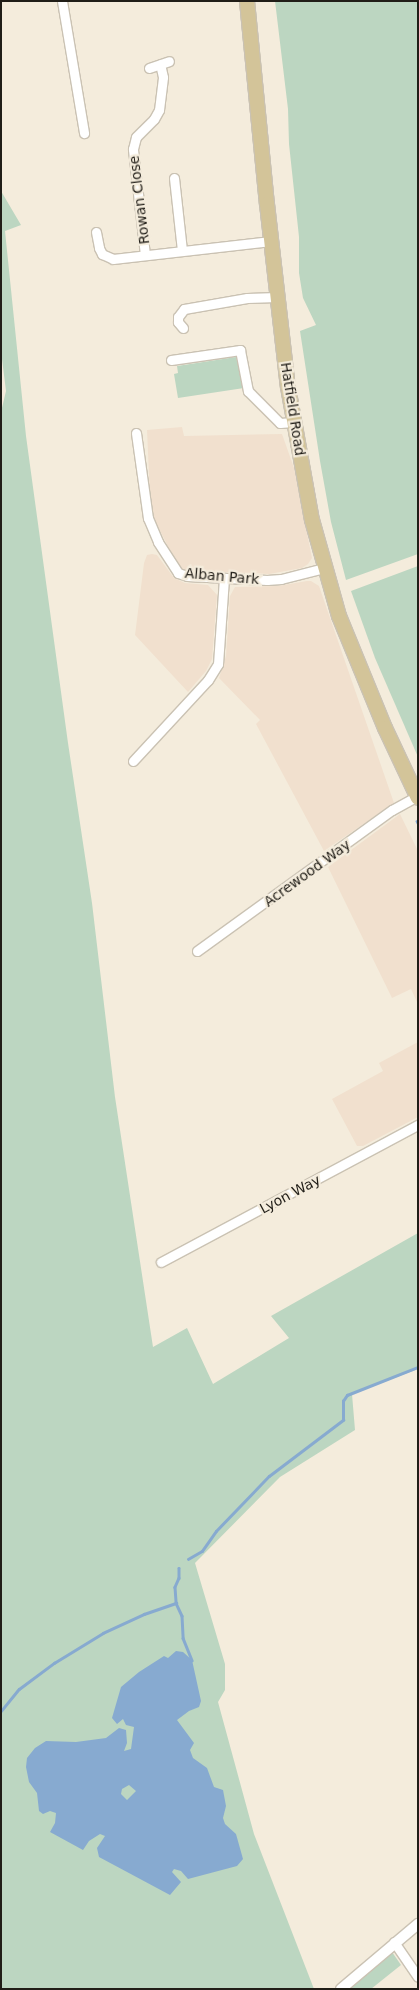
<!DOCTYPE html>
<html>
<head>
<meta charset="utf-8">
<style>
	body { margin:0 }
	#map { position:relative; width:419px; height:1990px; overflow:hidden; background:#f4ecdc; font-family:"DejaVu Sans",sans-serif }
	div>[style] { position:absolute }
	.commercial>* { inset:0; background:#f1e0ce }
	.green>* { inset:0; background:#bcd6c1 }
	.water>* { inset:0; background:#87aad0 }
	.stream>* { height:2.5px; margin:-1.25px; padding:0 1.25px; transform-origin:1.25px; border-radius:1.25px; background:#87aad0 }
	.roads { filter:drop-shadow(1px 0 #cac2b3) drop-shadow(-1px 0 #cac2b3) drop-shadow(0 1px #cac2b3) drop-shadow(0 -1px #cac2b3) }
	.minor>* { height:9px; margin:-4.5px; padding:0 4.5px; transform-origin:4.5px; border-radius:4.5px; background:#fff }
	.tertiary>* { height:10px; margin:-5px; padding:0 5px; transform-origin:5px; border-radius:5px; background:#fff }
	.primary>* { height:14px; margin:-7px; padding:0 7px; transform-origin:7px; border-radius:7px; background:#d3c499 }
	span { translate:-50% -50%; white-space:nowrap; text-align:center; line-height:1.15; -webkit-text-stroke:4.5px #f4ecdc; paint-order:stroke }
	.street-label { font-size:14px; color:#201d17 }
	.frame { position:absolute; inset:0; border:2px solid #201d17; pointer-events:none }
</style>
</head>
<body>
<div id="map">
	<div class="commercial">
		<i style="clip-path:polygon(182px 427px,184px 436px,282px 434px,294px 468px,312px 558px,308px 564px,302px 568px,269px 574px,180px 570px,153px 517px,150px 497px,147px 430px)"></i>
		<i style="clip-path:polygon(152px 554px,157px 555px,174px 578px,185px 583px,208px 585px,217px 595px,212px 659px,206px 671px,188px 692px,135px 635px,144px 563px,147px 555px)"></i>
		<i style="clip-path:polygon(307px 581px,311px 581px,319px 586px,394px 803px,324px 851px,256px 724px,260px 720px,219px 678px,226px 656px,230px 596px,235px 587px,278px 586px)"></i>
		<i style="clip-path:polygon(400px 814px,418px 851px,418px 1004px,411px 989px,392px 998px,328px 867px)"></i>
		<i style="clip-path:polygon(418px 1042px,418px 1117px,363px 1146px,357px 1146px,332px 1099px,383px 1071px,379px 1063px)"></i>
	</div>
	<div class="green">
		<i style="clip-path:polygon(275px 1px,418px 1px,418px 554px,346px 580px,331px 522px,320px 461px,300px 331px,316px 325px,303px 298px,299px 273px,299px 237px,289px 144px,288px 109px)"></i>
		<i style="clip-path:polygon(1px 191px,21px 225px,5px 231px,26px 436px,68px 743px,92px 903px,115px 1097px,153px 1347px,187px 1328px,213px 1384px,289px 1338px,271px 1316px,418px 1233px,418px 1369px,352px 1394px,355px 1430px,280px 1477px,195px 1563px,225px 1664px,225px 1690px,218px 1702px,254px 1834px,314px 1989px,1px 1989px,1px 412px,6px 391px,1px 351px)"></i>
		<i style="clip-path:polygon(236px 357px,244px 388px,178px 398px,174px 374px,178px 373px,177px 366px)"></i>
		<i style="clip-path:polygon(418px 566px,418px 757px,375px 658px,351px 591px)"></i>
		<i style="clip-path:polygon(392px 1952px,401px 1965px,371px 1989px,348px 1989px)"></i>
	</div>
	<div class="water">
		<i style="clip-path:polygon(evenodd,176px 1651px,183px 1652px,192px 1660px,201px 1701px,199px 1707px,189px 1711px,177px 1720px,194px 1743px,190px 1750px,193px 1758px,207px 1768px,214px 1787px,223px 1790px,226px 1806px,223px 1818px,225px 1824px,236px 1834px,243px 1859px,237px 1866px,188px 1879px,181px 1871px,174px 1869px,172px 1872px,181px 1882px,170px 1895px,99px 1857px,97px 1848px,105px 1836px,100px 1834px,89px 1841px,83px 1850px,50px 1832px,55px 1823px,56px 1813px,50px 1811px,43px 1814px,39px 1811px,37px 1793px,29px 1782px,26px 1767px,27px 1758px,35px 1748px,46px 1741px,76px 1742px,106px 1738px,119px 1728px,126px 1730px,127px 1743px,124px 1751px,131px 1749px,134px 1727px,126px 1725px,123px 1719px,117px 1724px,112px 1718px,121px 1687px,139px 1672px,164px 1656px,168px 1658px,176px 1651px,129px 1785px,136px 1791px,127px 1800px,121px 1794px,122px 1789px,129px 1785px)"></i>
	</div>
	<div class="stream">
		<i style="left:417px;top:821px;width:2px;rotate:63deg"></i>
		<i style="left:188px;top:1559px;width:16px;rotate:-30deg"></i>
		<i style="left:202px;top:1551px;width:24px;rotate:-55deg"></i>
		<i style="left:216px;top:1531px;width:76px;rotate:-46.1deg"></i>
		<i style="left:269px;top:1476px;width:93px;rotate:-37.1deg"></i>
		<i style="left:343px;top:1420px;width:19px;rotate:-90deg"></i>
		<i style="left:343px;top:1401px;width:7px;rotate:-56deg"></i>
		<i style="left:347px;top:1395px;width:76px;rotate:-21.5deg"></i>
		<i style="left:179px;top:1568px;width:10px;rotate:90deg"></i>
		<i style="left:179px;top:1578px;width:10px;rotate:114deg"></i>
		<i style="left:175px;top:1587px;width:16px;rotate:86deg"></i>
		<i style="left:176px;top:1603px;width:14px;rotate:65deg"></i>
		<i style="left:182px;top:1616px;width:22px;rotate:87deg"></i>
		<i style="left:183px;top:1638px;width:24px;rotate:68deg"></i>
		<i style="left:1px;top:1711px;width:28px;rotate:-51deg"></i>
		<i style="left:19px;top:1689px;width:44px;rotate:-36.6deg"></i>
		<i style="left:54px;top:1663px;width:57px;rotate:-31.5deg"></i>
		<i style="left:103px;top:1633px;width:45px;rotate:-24.9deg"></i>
		<i style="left:144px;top:1614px;width:34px;rotate:-19deg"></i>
	</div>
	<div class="roads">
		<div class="minor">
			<i style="left:62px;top:1px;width:134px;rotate:80.5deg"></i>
			<i style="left:149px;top:68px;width:21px;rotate:-19deg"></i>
			<i style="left:174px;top:178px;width:73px;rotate:83.7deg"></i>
			<i style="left:96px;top:232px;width:16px;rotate:79deg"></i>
			<i style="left:99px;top:248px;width:7px;rotate:63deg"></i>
			<i style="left:102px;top:254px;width:12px;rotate:24deg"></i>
			<i style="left:113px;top:259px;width:159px;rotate:-6.5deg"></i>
			<i style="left:145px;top:255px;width:107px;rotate:-96.5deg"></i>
			<i style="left:133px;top:149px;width:12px;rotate:-76deg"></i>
			<i style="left:136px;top:137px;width:25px;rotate:-45deg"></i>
			<i style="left:154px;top:119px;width:10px;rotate:-61deg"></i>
			<i style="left:159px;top:110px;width:33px;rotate:-83deg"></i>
			<i style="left:163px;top:77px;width:13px;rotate:-103deg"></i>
			<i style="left:183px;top:328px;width:8px;rotate:-130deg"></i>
			<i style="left:178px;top:322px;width:5px;rotate:-90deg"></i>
			<i style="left:178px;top:317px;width:10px;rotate:-53deg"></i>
			<i style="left:184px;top:309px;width:64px;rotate:-9.9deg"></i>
			<i style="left:247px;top:298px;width:30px;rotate:-2deg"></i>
			<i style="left:171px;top:360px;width:70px;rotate:-8.2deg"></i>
			<i style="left:240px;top:350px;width:42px;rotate:79deg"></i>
			<i style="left:248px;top:391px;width:45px;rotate:45deg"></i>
			<i style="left:280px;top:423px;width:13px;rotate:-4deg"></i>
			<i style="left:136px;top:433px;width:86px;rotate:82deg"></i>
			<i style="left:148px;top:518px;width:26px;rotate:67deg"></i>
			<i style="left:158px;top:542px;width:37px;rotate:57deg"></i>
			<i style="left:178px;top:573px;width:9px;rotate:18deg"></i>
			<i style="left:187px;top:576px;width:80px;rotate:2.9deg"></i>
			<i style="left:267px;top:580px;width:14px;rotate:-4deg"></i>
			<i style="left:281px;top:579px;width:44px;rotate:-14.3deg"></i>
			<i style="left:133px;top:761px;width:110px;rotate:-47.2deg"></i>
			<i style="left:208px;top:680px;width:19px;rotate:-58deg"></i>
			<i style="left:218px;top:664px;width:86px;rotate:-86deg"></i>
			<i style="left:197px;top:951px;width:241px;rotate:-35.9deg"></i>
			<i style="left:392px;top:810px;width:29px;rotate:-29deg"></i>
			<i style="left:161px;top:1262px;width:291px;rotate:-28.1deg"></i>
			<i style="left:394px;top:1942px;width:42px;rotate:55.6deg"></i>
		</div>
		<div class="tertiary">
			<i style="left:341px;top:1989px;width:101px;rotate:-40.2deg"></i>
		</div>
		<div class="primary">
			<i style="left:247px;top:1px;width:204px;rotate:84.4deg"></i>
			<i style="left:267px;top:204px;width:184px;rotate:83.5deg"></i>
			<i style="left:288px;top:387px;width:135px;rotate:79.8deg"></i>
			<i style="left:312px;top:520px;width:100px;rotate:74.3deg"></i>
			<i style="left:339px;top:616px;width:121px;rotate:67.7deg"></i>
			<i style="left:385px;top:728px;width:77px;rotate:64.8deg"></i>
		</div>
	</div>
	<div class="street-label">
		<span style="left:139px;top:200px;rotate:-97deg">Rowan Close</span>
		<span style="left:293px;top:409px;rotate:81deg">Hatfield Road</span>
		<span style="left:222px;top:576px;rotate:5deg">Alban Park</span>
		<span style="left:307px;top:873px;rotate:-36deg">Acrewood Way</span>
		<span style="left:290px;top:1194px;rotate:-28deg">Lyon Way</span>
	</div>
	<div class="frame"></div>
</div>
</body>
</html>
